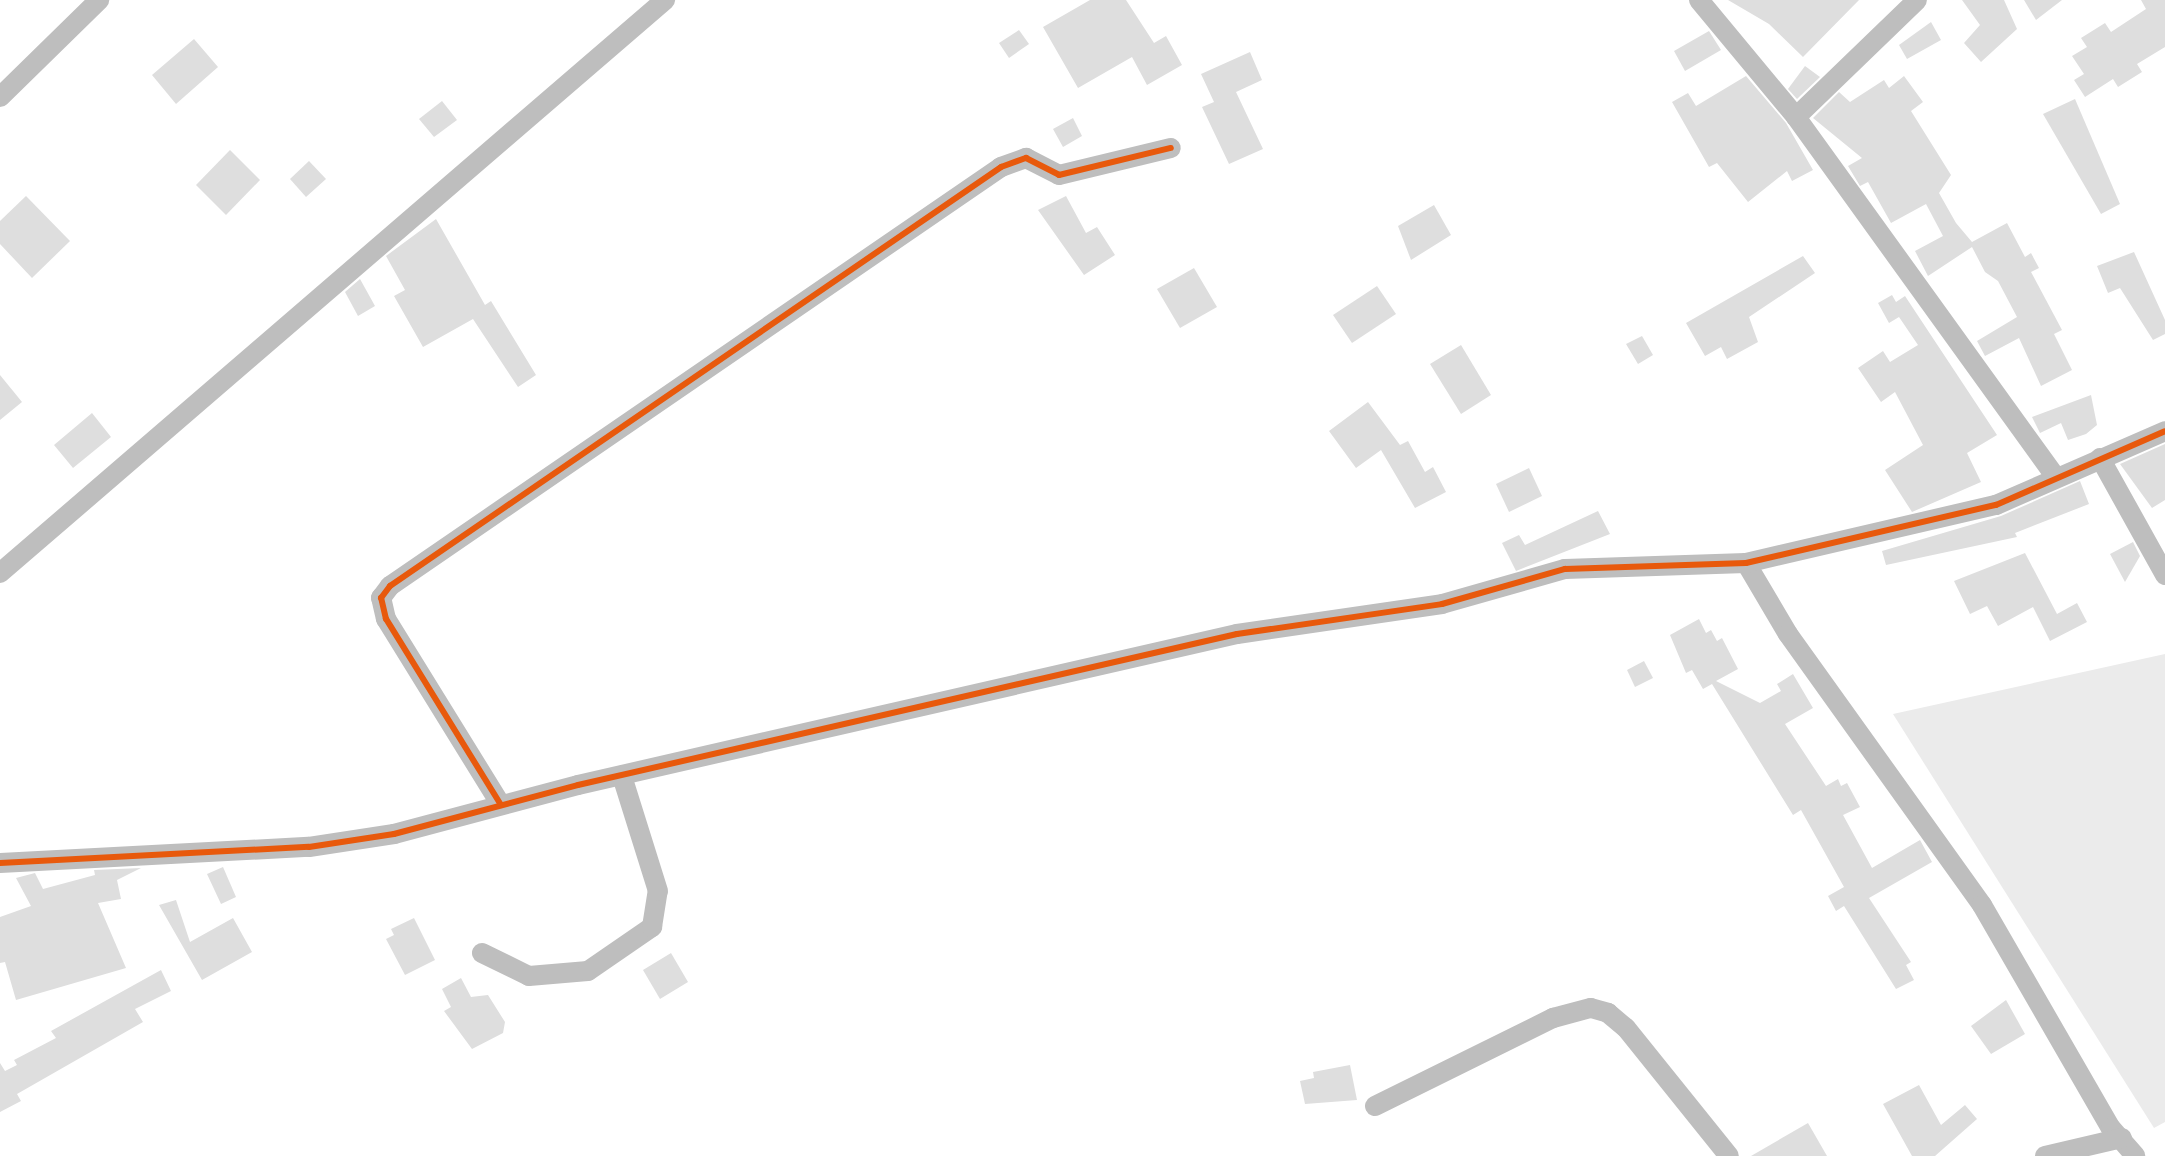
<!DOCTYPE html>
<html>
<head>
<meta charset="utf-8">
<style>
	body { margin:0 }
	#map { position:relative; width:2165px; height:1156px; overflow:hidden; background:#fff; font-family:Raleway,sans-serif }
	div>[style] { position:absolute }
	.green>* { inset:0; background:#ebebeb }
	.building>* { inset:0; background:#dedede }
	.street>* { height:20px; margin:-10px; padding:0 10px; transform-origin:10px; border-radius:10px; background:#bebebe }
	.cycleway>* { height:6px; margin:-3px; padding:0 3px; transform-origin:3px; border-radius:3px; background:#e8590c }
	span { translate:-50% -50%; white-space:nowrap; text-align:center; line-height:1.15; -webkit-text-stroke:4.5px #fff; paint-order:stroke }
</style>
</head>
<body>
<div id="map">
	<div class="green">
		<i style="clip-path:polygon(2165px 654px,2165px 1122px,2154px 1128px,1893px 714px)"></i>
	</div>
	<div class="building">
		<i style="clip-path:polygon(1090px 0,1126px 0,1154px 43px,1166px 36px,1182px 65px,1147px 85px,1132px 57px,1078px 88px,1043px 27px)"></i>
		<i style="clip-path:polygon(1728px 0,1859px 0,1803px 57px,1769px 24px)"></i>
		<i style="clip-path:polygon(1962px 0,2004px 0,2017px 29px,1981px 62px,1964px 43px,1980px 25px)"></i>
		<i style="clip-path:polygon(2024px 0,2062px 0,2036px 20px)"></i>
		<i style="clip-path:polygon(2141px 0,2165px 0,2165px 47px,2137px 64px,2142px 72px,2118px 87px,2113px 79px,2085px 97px,2074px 80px,2084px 74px,2072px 56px,2087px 47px,2081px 38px,2105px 23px,2111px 32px,2146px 9px)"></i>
		<i style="clip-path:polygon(1931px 22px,1941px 40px,1907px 59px,1899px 45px)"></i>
		<i style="clip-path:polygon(1019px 30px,1029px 44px,1009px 58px,999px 43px)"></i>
		<i style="clip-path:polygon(1709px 31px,1721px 50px,1685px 71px,1674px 51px)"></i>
		<i style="clip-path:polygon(194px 39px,218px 67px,176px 104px,152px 75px)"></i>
		<i style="clip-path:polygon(1250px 52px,1262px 80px,1236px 92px,1263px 149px,1229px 164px,1202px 107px,1214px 102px,1201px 74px)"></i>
		<i style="clip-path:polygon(1805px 66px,1820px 77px,1797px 99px,1788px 89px)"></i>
		<i style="clip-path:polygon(1746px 76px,1786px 123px,1813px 170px,1792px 181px,1787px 171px,1748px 202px,1717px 163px,1709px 167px,1672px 102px,1688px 93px,1696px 106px)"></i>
		<i style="clip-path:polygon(1904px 76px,1923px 102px,1911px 111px,1951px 175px,1939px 193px,1956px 223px,1972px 242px,2007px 223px,2025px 257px,2031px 253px,2039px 268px,2031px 272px,2062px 330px,2054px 334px,2072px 370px,2041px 386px,2019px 338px,1985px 356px,1977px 341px,2017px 317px,1998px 281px,1985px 272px,1972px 247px,1928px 276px,1915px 251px,1943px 236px,1926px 204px,1891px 223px,1868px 182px,1860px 186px,1848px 166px,1862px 158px,1813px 118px,1839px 92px,1850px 102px,1884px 80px,1889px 88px)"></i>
		<i style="clip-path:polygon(2075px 99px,2120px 204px,2101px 214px,2043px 114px)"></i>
		<i style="clip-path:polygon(442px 101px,457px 120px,434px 137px,419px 119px)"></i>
		<i style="clip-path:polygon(1073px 118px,1082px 136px,1063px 147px,1053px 129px)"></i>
		<i style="clip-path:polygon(230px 150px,260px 180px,226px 215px,196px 185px)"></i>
		<i style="clip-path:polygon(309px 161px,326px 179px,306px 197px,290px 179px)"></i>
		<i style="clip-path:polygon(26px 196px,70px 241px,32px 278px,0 244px,0 221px)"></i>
		<i style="clip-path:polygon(1066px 196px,1086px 233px,1097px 227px,1115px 255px,1084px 275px,1038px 210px)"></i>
		<i style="clip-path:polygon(1434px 205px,1451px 235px,1411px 260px,1398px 226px)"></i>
		<i style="clip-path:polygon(436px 219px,485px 305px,491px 301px,536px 375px,518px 387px,473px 319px,423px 347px,394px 296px,405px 290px,386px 256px)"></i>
		<i style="clip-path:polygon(2134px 252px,2165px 320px,2165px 334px,2153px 340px,2120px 288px,2108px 293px,2097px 266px)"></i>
		<i style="clip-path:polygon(1803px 256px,1815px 273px,1749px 317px,1758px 342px,1727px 359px,1721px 347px,1705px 356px,1686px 323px)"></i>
		<i style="clip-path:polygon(1194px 268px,1217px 307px,1180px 328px,1157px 289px)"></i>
		<i style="clip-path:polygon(360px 279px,375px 306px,358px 316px,345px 292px)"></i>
		<i style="clip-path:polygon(1377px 286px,1396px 314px,1352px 343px,1333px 315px)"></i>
		<i style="clip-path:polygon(1892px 295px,1896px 302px,1905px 296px,1997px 435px,1967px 453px,1981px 482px,1912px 512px,1885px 470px,1923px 445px,1895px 392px,1881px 402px,1858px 368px,1883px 351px,1890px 362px,1918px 345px,1899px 317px,1889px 323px,1878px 303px)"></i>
		<i style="clip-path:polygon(1642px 336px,1653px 355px,1638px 364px,1626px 344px)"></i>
		<i style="clip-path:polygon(1461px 345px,1491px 395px,1461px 414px,1430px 364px)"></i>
		<i style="clip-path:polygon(0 375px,22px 402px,0 420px)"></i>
		<i style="clip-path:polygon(2091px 395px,2097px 425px,2086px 434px,2068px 440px,2061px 423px,2040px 433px,2032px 417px)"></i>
		<i style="clip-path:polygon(1368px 402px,1400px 445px,1408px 441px,1425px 472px,1433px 467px,1446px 492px,1415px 508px,1381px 450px,1356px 468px,1329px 431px)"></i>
		<i style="clip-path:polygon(92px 413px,111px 437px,73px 468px,54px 445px)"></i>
		<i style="clip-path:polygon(2165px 444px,2165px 500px,2152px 508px,2120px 464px)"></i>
		<i style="clip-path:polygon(1529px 468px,1542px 496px,1509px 512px,1496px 484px)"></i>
		<i style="clip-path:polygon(2080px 481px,2089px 504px,2015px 533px,2017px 537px,1886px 565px,1882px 551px,2001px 516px)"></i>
		<i style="clip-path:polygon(1598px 511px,1610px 534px,1516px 571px,1502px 543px,1519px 535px,1525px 545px)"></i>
		<i style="clip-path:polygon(2133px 542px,2140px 556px,2125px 582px,2110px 554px)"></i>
		<i style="clip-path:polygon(2025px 553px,2057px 614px,2077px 603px,2087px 622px,2050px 641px,2033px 607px,1998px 626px,1987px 606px,1970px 614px,1954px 581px)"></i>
		<i style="clip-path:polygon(1699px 619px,1706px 633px,1711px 630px,1717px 641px,1722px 638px,1738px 669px,1716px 681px,1760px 703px,1781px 691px,1777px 684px,1793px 674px,1813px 708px,1785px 724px,1826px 786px,1838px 779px,1841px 786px,1847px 783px,1860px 807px,1843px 815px,1872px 868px,1920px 840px,1932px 862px,1869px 898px,1911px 962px,1906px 965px,1914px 980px,1896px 989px,1844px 906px,1836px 911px,1828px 896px,1844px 887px,1801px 810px,1793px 815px,1712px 684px,1703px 689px,1692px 670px,1686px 673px,1670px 635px)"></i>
		<i style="clip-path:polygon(1644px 661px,1653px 678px,1635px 687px,1627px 670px)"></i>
		<i style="clip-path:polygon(223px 867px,236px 897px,221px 904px,207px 874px)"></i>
		<i style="clip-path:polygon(141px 868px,117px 880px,121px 899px,98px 903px,126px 968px,16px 1000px,5px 962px,0 963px,0 917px,31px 906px,16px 878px,35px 873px,43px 889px,95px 875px,94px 870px)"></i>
		<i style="clip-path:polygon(176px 900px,190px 942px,233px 918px,252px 952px,202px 980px,159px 905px)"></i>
		<i style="clip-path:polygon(414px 918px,435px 960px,405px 975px,386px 939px,394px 935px,391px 929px)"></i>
		<i style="clip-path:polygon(671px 953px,688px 982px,660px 999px,643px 970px)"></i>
		<i style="clip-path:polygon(161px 970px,171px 991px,135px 1009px,143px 1022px,17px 1094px,21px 1101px,0 1112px,0 1063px,5px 1071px,17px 1065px,14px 1060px,56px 1038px,51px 1031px)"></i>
		<i style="clip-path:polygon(461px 978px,471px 997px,488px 995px,505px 1022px,503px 1033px,472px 1049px,444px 1011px,451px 1007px,442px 989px)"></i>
		<i style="clip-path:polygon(2006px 1000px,2025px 1034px,1991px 1054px,1971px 1026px)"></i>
		<i style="clip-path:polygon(1350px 1065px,1357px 1100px,1305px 1104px,1300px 1081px,1314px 1078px,1313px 1072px)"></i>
		<i style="clip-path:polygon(1919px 1085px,1941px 1125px,1965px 1105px,1977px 1119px,1935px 1156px,1912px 1156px,1883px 1104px)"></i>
		<i style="clip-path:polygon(1808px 1123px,1827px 1156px,1751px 1156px)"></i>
	</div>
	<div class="street">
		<i style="left:1699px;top:0;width:152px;rotate:50.3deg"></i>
		<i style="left:1796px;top:117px;width:445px;rotate:54.2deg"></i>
		<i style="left:0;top:97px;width:139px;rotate:-44.4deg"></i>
		<i style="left:1796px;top:117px;width:168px;rotate:-44deg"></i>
		<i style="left:2100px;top:458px;width:134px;rotate:60.9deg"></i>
		<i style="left:1746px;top:563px;width:82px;rotate:59.4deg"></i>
		<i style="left:1788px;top:634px;width:333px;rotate:54.4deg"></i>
		<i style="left:1982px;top:905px;width:258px;rotate:60deg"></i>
		<i style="left:2111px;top:1128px;width:37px;rotate:49deg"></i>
		<i style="left:0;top:573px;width:878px;rotate:-40.75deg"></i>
		<i style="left:501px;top:805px;width:219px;rotate:-121.7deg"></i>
		<i style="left:386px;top:619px;width:22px;rotate:-103deg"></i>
		<i style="left:381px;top:598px;width:15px;rotate:-53deg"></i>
		<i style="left:390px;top:586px;width:741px;rotate:-34.44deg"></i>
		<i style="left:1001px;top:167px;width:27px;rotate:-20deg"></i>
		<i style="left:1026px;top:158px;width:37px;rotate:27deg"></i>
		<i style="left:1059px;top:175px;width:115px;rotate:-13.6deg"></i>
		<i style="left:0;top:863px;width:309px;rotate:-3deg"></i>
		<i style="left:309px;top:847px;width:86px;rotate:-8.7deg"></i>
		<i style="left:394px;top:834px;width:190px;rotate:-14.9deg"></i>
		<i style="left:578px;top:785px;width:676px;rotate:-12.91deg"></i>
		<i style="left:1237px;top:634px;width:207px;rotate:-8.3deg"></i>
		<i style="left:1442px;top:604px;width:128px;rotate:-15.9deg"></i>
		<i style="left:1565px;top:569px;width:181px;rotate:-1.9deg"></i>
		<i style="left:1746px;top:563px;width:257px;rotate:-13.1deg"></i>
		<i style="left:1996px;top:505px;width:184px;rotate:-23.6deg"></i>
		<i style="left:482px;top:953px;width:52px;rotate:26.1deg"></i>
		<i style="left:529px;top:976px;width:59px;rotate:-4.8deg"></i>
		<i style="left:588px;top:971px;width:78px;rotate:-34.5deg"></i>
		<i style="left:652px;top:927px;width:36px;rotate:-81deg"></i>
		<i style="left:658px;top:891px;width:121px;rotate:-107.4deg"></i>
		<i style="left:1375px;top:1106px;width:199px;rotate:-26.3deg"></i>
		<i style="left:1553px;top:1018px;width:39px;rotate:-15deg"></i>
		<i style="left:1591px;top:1008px;width:18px;rotate:16deg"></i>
		<i style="left:1608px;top:1013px;width:23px;rotate:40deg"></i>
		<i style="left:1626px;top:1028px;width:164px;rotate:51.2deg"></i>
		<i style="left:2045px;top:1156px;width:79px;rotate:-13.2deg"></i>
	</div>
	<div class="cycleway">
		<i style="left:501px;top:805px;width:219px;rotate:-121.7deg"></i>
		<i style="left:386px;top:619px;width:22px;rotate:-103deg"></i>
		<i style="left:381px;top:598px;width:15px;rotate:-53deg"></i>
		<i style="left:390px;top:586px;width:741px;rotate:-34.44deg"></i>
		<i style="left:1001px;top:167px;width:27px;rotate:-20deg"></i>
		<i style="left:1026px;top:158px;width:37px;rotate:27deg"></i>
		<i style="left:1059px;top:175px;width:115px;rotate:-13.6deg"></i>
		<i style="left:0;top:863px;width:309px;rotate:-3deg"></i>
		<i style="left:309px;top:847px;width:86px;rotate:-8.7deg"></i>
		<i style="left:394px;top:834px;width:190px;rotate:-14.9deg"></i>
		<i style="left:578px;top:785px;width:676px;rotate:-12.91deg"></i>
		<i style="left:1237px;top:634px;width:207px;rotate:-8.3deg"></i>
		<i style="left:1442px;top:604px;width:128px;rotate:-15.9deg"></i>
		<i style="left:1565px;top:569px;width:181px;rotate:-1.9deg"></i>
		<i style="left:1746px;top:563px;width:257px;rotate:-13.1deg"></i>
		<i style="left:1996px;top:505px;width:184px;rotate:-23.6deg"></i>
	</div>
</div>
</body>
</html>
